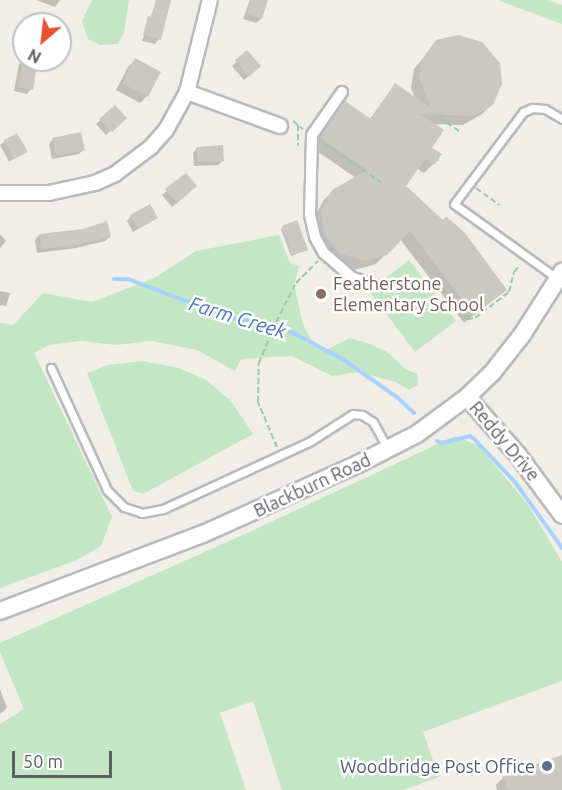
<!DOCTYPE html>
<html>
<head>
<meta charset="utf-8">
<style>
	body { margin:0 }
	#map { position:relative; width:562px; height:790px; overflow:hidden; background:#f0eee6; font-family:Ubuntu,sans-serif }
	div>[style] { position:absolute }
	.green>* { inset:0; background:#c3e7c5 }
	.shadow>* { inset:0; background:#0003 }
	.stream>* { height:4px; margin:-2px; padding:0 2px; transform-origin:2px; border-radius:2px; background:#a7d1fe }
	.building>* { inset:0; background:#cac8c3 }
	.path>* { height:2px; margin-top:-1px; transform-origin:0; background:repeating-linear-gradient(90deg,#9cc8ac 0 6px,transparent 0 9px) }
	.roads { filter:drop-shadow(2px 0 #b8babf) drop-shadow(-2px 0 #b8babf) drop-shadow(0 2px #b8babf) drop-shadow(0 -2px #b8babf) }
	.service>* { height:7px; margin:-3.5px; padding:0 3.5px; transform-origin:3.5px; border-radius:3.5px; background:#fff }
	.pedestrian>* { height:10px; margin:-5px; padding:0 5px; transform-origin:5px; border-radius:5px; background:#fff }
	.minor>* { height:14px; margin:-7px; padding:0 7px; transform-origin:7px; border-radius:7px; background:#fff }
	.tertiary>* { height:16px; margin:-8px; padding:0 8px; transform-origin:8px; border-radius:8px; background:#fff }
	.dots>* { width:16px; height:16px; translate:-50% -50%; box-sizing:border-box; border:3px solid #fff; border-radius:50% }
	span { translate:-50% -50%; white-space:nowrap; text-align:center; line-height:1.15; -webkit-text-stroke:5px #fff; paint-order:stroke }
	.education-label { font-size:18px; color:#785e54 }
	.left { translate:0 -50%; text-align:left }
	.street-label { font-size:18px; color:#5d6066 }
	.service-label { font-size:18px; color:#4e5e75 }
	.right { translate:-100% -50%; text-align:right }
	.water-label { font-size:20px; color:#4575ba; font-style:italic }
	.north { position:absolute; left:12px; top:12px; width:60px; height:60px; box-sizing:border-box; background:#fff; border:2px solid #bebfc2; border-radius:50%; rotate:208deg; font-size:16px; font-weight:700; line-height:24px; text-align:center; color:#5d6066 }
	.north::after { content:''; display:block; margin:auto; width:21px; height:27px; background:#e94f33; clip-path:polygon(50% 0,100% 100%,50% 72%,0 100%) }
	.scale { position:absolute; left:12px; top:751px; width:100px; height:27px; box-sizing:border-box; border:3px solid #5d6066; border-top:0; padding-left:8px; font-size:18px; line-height:21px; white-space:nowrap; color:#5d6066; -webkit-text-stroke:4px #fff; paint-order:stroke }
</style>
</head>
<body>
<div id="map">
	<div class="green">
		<i style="clip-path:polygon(92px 0,129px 0,124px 32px,118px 44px,100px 45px,88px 39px,82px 21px)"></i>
		<i style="clip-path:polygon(498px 0,549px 0,562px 5px,562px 24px)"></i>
		<i style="clip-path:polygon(279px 235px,290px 263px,299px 266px,294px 285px,303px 324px,311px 339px,324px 351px,350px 338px,370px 344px,387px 352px,404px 368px,417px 374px,418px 385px,409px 390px,396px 382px,358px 372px,332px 376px,292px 356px,241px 359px,235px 371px,197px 350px,151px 341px,116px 345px,81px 341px,49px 345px,34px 353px,112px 517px,101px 546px,77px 560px,0 588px,0 323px,13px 325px,43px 293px,92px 302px,154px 278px,196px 251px)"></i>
		<i style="clip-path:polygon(409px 260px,456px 321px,415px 352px,369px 291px)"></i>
		<i style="clip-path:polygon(142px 361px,179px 368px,206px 380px,231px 401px,253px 434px,143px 494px,133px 491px,87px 373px,108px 365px)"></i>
		<i style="clip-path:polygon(455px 436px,479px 446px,529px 506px,562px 562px,562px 681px,423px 732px,439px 777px,403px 790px,282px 790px,253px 701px,220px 713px,246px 790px,0 790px,0 724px,24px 709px,0 652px,0 643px,245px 534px)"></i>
	</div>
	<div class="shadow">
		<i style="clip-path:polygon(36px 0,60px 0,55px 7px)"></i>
		<i style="clip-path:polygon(157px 0,171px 0,159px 39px,155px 44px,142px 41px)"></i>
		<i style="clip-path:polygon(250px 0,264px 0,261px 19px,256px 23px,243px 19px)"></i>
		<i style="clip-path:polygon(37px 18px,48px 23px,48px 24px,31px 24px)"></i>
		<i style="clip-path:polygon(437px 41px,492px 104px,482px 114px,463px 125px,431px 124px,430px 148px,433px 164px,424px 173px,416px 168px,404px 186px,505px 289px,464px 323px,400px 239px,376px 264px,355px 270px,330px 262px,313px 221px,323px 201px,332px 192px,356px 178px,311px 147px,345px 103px,369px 120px,395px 85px,415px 99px,411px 88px,414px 69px)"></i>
		<i style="clip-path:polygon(247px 52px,254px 71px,244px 80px,232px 66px)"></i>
		<i style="clip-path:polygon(23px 60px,36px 62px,31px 89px,27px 94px,14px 91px,19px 64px)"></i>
		<i style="clip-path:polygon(135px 60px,147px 96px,140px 103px,116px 90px,128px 67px)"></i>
		<i style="clip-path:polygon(115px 107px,125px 118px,106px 135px,96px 124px)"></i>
		<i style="clip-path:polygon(53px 139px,83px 150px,79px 154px,52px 159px,49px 144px)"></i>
		<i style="clip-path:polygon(5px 141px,26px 151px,9px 162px,0 145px)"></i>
		<i style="clip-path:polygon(197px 148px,223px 160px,218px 165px,194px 166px,193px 153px)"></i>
		<i style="clip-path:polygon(185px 175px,191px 191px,172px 207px,162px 195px)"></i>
		<i style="clip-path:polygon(131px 216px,156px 218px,133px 232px,127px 221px)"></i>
		<i style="clip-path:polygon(283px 227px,304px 251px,291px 256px,281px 229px)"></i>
		<i style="clip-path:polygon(0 234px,6px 241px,0 248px)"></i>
		<i style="clip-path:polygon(39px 235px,109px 237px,105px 241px,76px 248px,37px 253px,35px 240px)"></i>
		<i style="clip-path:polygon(0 291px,10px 293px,6px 306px,0 305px)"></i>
		<i style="clip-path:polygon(0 689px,7px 708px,0 714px)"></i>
		<i style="clip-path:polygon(562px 757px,562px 790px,497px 790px,496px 785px,504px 777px)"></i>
	</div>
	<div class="stream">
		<i style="left:114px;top:279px;width:14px"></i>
		<i style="left:128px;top:279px;width:106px;rotate:21deg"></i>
		<i style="left:227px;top:317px;width:56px;rotate:10.3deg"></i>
		<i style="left:282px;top:327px;width:70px;rotate:28deg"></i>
		<i style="left:344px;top:360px;width:66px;rotate:35.1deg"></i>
		<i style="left:398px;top:398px;width:22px;rotate:43deg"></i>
		<i style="left:437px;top:441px;width:5px;rotate:22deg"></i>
		<i style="left:442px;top:443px;width:29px;rotate:-14deg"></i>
		<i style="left:470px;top:436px;width:5px;rotate:37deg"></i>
		<i style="left:474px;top:439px;width:59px;rotate:46.4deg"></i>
		<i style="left:515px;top:482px;width:81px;rotate:54.5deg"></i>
	</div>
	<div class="building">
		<i style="clip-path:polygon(156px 0,171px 0,161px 40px,143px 35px,148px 16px,151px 17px)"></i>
		<i style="clip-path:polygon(251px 0,268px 0,262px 19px,247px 14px)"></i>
		<i style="clip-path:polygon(458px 35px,482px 42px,500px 63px,502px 84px,493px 105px,473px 116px,420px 114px,444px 130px,432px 148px,442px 154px,434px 165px,425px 159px,406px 186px,443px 220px,446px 216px,465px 233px,507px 290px,474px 315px,410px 231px,387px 255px,365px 261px,339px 253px,324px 234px,321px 211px,332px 190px,367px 170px,319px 137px,345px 101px,371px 119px,395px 83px,431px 108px,419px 78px,423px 58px,436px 40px)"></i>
		<i style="clip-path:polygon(247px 50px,261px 66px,249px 77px,235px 60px)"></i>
		<i style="clip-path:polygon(135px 58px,161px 72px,148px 97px,122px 83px)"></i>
		<i style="clip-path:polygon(23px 60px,38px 60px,33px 90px,18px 87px)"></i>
		<i style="clip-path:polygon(115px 105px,127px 118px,112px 132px,99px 119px)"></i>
		<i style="clip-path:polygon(81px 132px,85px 150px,56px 156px,52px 138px)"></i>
		<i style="clip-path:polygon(17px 133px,28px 152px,14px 159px,4px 140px)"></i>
		<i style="clip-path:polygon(223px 145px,224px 161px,198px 162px,197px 147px)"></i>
		<i style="clip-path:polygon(186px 173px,197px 186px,177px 203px,165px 189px)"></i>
		<i style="clip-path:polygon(150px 204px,158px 218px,138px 229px,130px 215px)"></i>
		<i style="clip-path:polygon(297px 220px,308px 250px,292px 255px,282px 226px)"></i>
		<i style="clip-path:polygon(107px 221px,111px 237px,81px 244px,41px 249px,39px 234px,83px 229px)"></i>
		<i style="clip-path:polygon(562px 755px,562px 790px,508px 790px,503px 776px)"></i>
	</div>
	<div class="path">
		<i style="left:439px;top:118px;width:27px;rotate:33deg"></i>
		<i style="left:293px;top:121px;width:13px;rotate:39deg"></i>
		<i style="left:298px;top:125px;width:21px;rotate:90deg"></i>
		<i style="left:325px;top:144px;width:69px;rotate:34.4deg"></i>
		<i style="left:438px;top:160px;width:1px;rotate:45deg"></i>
		<i style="left:476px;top:188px;width:29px;rotate:36deg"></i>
		<i style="left:432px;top:291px;width:10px;rotate:-17deg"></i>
		<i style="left:442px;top:288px;width:40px;rotate:51deg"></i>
		<i style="left:467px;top:319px;width:8px;rotate:-7deg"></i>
		<i style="left:475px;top:318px;width:43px;rotate:-37.4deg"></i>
		<i style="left:509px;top:292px;width:21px;rotate:-76deg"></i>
		<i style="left:514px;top:272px;width:9px;rotate:-49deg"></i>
		<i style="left:277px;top:447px;width:49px;rotate:-112.9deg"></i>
		<i style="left:258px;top:402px;width:39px;rotate:-89deg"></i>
		<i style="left:259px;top:363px;width:44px;rotate:-67.5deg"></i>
		<i style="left:276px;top:322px;width:44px;rotate:-62.9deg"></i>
		<i style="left:296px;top:283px;width:31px;rotate:-45deg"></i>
	</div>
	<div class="roads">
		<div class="service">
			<i style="left:558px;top:279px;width:128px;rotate:-144.2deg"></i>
			<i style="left:454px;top:204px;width:115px;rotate:-53.1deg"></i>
			<i style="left:523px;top:112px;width:10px;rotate:-24deg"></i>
			<i style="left:532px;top:108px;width:13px;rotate:4deg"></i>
			<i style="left:545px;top:109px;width:20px;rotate:30deg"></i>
			<i style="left:51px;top:368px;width:134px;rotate:65.3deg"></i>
			<i style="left:107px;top:490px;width:24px;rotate:45deg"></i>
			<i style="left:124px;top:507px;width:19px;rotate:18deg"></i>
			<i style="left:142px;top:513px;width:21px;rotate:-11deg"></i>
			<i style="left:163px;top:509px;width:161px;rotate:-24.7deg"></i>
			<i style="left:309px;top:442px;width:52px;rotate:-32.5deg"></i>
			<i style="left:353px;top:414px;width:9px;rotate:6deg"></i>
			<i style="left:362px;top:415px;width:13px;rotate:32deg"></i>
			<i style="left:373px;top:422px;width:31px;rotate:61deg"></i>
		</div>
		<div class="pedestrian">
			<i style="left:342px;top:92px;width:52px;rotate:124.9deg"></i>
			<i style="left:312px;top:135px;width:80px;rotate:91.4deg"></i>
			<i style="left:310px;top:215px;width:23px;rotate:77deg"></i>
			<i style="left:315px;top:237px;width:18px;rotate:61deg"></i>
			<i style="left:324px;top:253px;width:38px;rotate:41deg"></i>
			<i style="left:353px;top:278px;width:24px;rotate:19deg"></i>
		</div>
		<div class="minor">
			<i style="left:187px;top:92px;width:99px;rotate:20.1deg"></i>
			<i style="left:0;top:193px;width:49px"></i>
			<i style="left:49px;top:193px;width:47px;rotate:-12.3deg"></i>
			<i style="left:95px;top:183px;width:22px;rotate:-24deg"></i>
			<i style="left:115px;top:174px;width:45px;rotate:-36.9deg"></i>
			<i style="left:151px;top:147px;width:23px;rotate:-49deg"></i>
			<i style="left:166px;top:130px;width:43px;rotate:-61.1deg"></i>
			<i style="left:187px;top:92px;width:95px;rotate:-76deg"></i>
		</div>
		<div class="tertiary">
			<i style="left:467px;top:397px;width:77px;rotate:48.7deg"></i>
			<i style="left:518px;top:455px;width:74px;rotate:53.7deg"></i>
			<i style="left:0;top:611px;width:217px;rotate:-20.8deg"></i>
			<i style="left:203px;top:534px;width:170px;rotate:-24.3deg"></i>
			<i style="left:358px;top:464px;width:66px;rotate:-27deg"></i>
			<i style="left:417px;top:434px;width:62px;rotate:-36.5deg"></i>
			<i style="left:467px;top:397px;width:35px;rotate:-44deg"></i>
			<i style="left:492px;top:373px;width:48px;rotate:-51.7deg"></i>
			<i style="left:522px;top:335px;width:75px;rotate:-57.6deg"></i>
		</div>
	</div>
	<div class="dots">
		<i style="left:321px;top:294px;background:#8d6e63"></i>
		<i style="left:547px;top:766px;background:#5c6f8a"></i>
	</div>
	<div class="education-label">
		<span class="left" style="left:333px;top:294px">Featherstone<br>Elementary School</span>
	</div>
	<div class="street-label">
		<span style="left:505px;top:441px;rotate:50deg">Reddy Drive</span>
		<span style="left:312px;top:485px;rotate:-25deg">Blackburn Road</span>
	</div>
	<div class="service-label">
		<span class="right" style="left:535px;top:766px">Woodbridge Post Office</span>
	</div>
	<div class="water-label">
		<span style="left:238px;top:317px;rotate:17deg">Farm Creek</span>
	</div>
	<div class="north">N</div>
	<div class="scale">50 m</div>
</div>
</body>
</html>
